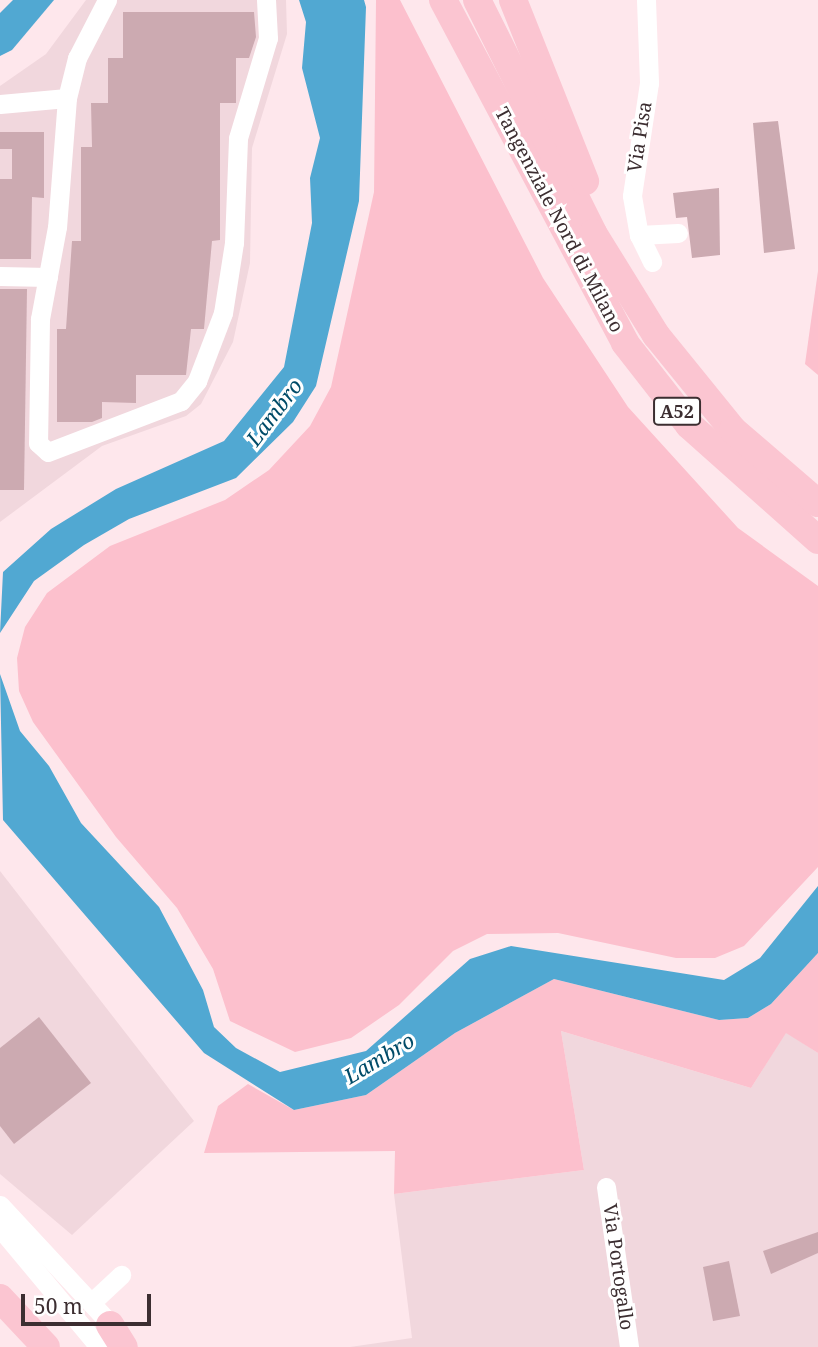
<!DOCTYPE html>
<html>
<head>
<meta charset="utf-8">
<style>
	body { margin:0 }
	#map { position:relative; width:818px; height:1347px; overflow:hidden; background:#fee7ec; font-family:"Noto Serif",serif }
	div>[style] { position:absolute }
	.built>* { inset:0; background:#f1d7dd }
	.green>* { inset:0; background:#fcc0cd }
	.water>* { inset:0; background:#51a8d2 }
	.building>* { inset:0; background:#ccaab1 }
	.minor>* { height:19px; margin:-9.5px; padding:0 9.5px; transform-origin:9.5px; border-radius:9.5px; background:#fff }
	.highway>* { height:28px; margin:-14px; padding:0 14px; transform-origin:14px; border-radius:14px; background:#fbc5d1 }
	span { translate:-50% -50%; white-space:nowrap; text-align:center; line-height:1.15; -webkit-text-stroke:6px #fff; paint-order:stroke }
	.shield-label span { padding:2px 5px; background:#fff; border:2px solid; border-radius:5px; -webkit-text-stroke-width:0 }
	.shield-label { font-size:18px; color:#3c2e31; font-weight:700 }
	.street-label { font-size:19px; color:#3c2e31 }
	.water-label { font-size:21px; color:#004b68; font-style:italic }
	.scale { position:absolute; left:21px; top:1294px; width:130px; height:32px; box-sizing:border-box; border:4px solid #3c2e31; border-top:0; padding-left:9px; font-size:21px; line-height:24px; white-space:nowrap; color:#3c2e31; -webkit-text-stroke:5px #fff; paint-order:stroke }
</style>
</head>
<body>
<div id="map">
	<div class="built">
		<i style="clip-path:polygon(86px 0,286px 0,287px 34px,252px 148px,250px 263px,233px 342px,201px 404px,186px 416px,102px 446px,0 522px,0 86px,46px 54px)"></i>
		<i style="clip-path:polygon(0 871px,194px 1121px,72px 1235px,0 1174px)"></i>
		<i style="clip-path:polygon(561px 1031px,751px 1088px,786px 1032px,818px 1053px,818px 1347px,350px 1347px,412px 1338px,394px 1194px,584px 1170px)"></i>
	</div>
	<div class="green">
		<i style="clip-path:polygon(376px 0,400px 0,543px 278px,628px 407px,738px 528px,818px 586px,818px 867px,744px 946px,715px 958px,676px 958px,558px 933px,487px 934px,453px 951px,399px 1005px,351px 1038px,295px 1052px,230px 1021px,213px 969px,177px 908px,116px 837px,33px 722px,19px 691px,17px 658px,25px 627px,47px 593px,110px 546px,225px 500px,269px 470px,310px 426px,331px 387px,374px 192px)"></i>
		<i style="clip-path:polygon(818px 271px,818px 375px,805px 364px)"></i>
		<i style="clip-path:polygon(818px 953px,818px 1053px,786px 1033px,751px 1088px,561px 1031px,584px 1170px,394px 1194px,395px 1151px,204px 1153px,218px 1106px,248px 1084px,294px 1110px,366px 1095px,455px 1033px,554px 979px,719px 1020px,748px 1018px,771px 1004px)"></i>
	</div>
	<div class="water">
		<i style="clip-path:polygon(13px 0,54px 0,12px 50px,0 56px,0 13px)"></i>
		<i style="clip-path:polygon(299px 0,364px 0,366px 7px,359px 201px,316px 386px,293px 422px,236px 478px,129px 519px,84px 545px,34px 581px,0 633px,3px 572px,51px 529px,116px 489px,224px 441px,284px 367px,312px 223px,310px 178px,320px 138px,302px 68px,306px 22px)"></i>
		<i style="clip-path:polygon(0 674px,20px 731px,49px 766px,81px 823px,159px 907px,203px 990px,214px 1027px,236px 1048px,280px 1072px,366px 1051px,470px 959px,511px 946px,724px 980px,760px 958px,818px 886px,818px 953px,771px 1004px,748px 1018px,719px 1020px,554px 979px,455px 1033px,366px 1095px,294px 1110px,204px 1053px,3px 820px)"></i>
	</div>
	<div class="building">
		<i style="clip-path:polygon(123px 12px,254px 12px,256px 37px,249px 58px,236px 58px,236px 103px,220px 103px,220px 240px,212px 241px,204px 329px,191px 329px,186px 375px,136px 375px,136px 403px,102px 402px,102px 418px,92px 422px,57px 422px,57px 329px,66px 329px,72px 241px,81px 241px,81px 147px,92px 147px,91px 103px,108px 103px,108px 58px,123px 58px)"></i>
		<i style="clip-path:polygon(778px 121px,795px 249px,764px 253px,753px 123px)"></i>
		<i style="clip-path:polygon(0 132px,44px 132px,44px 198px,32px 197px,31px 259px,0 259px,0 179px,12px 179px,12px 149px,0 149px)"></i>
		<i style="clip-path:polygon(719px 188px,720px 255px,692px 258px,687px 217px,676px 218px,673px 193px)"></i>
		<i style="clip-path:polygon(0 289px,27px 289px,24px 490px,0 490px)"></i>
		<i style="clip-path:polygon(39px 1017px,91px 1083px,14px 1144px,0 1126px,0 1048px)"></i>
		<i style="clip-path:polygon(818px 1232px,818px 1253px,771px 1274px,763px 1251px)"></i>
		<i style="clip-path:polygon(729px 1261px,740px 1316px,713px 1321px,703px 1267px)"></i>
	</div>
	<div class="minor">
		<i style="left:107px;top:0;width:65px;rotate:117.3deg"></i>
		<i style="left:77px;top:58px;width:41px;rotate:104deg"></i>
		<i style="left:67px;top:98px;width:129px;rotate:94.4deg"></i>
		<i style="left:57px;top:227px;width:94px;rotate:100.5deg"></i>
		<i style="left:40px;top:319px;width:124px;rotate:90.9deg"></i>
		<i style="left:38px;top:443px;width:13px;rotate:42deg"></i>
		<i style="left:48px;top:452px;width:142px;rotate:-21deg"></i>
		<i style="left:181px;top:401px;width:26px;rotate:-51deg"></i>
		<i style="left:197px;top:381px;width:73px;rotate:-69.1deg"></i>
		<i style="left:223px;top:313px;width:71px;rotate:-81.1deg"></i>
		<i style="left:234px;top:243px;width:105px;rotate:-87.8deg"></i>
		<i style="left:238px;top:138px;width:104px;rotate:-73.3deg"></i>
		<i style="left:268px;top:38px;width:38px;rotate:-93deg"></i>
		<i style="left:646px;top:0;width:83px;rotate:87.9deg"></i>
		<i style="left:649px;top:83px;width:114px;rotate:98.6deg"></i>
		<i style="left:632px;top:196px;width:40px;rotate:80deg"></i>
		<i style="left:639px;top:235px;width:39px;rotate:-3deg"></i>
		<i style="left:0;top:104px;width:67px;rotate:-5.1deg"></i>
		<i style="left:639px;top:235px;width:30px;rotate:64deg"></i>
		<i style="left:0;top:276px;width:48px;rotate:1.2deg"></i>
		<i style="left:606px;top:1187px;width:162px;rotate:81.8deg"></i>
		<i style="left:0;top:1205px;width:175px;rotate:47.1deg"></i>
		<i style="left:0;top:1228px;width:155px;rotate:50.2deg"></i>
		<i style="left:92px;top:1302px;width:40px;rotate:-43deg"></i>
	</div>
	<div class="highway">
		<i style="left:443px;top:0;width:388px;rotate:62deg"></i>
		<i style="left:625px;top:343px;width:104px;rotate:52deg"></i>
		<i style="left:689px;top:425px;width:173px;rotate:41.7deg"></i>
		<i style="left:477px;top:0;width:260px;rotate:63.5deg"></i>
		<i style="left:593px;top:233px;width:120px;rotate:58.3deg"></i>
		<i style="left:656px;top:335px;width:122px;rotate:51deg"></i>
		<i style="left:733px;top:430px;width:112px;rotate:40.7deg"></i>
		<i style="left:513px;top:0;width:195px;rotate:68.3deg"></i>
		<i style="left:0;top:1298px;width:67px;rotate:46.8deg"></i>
		<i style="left:110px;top:1325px;width:26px;rotate:58deg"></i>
	</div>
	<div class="shield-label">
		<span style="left:677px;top:411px">A52</span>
	</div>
	<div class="street-label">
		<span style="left:640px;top:137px;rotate:-81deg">Via Pisa</span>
		<span style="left:559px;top:220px;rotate:62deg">Tangenziale Nord di Milano</span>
		<span style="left:618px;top:1267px;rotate:82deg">Via Portogallo</span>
	</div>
	<div class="water-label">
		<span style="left:274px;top:412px;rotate:-53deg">Lambro</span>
		<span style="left:379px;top:1058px;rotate:-31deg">Lambro</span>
	</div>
	<div class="scale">50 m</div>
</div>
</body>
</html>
